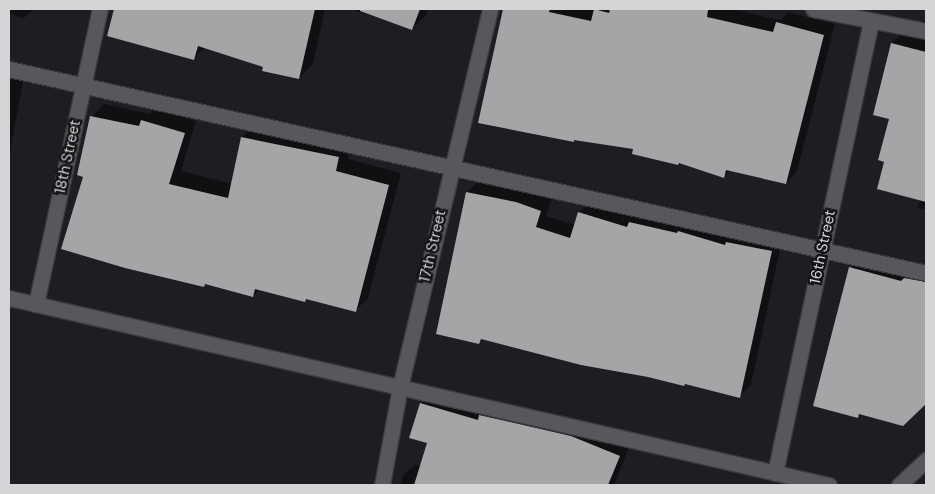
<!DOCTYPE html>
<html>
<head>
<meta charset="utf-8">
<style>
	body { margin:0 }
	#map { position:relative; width:935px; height:494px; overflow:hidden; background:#1f1d21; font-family:"DM Sans",sans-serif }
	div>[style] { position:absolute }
	.shadow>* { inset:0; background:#0007 }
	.building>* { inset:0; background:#a7a4a8 }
	.roads { filter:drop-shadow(1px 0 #3a383b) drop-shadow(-1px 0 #3a383b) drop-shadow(0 1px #3a383b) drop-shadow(0 -1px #3a383b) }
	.minor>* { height:15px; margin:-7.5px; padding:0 7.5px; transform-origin:7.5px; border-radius:7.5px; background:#59575b }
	span { translate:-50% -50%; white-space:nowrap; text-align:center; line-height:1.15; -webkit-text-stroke:5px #161417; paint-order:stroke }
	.street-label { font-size:15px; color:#d6d4d7 }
	.frame { position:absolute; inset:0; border:10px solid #d6d4d7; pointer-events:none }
</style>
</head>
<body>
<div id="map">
	<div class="shadow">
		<i style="clip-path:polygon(9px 9px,33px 9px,23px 19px,9px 13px)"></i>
		<i style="clip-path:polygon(115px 9px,267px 9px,258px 50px,205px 47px,194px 58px,108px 35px)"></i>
		<i style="clip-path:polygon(286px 9px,325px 9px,313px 64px,299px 78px,272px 49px)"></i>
		<i style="clip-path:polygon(351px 9px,428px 9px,426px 15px,412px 29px)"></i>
		<i style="clip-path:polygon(505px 9px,731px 9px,780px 20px,788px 12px,835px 24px,797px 171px,786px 183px,730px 170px,724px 176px,634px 148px,576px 139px,573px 141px,480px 122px)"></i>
		<i style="clip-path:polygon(903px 32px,926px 38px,926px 210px,918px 208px,920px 199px,886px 161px,890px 118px,892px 43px)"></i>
		<i style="clip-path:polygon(9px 78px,23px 81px,9px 158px)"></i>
		<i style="clip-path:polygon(104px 104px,150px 114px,155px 108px,196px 121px,181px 171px,232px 184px,242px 137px,255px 125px,351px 145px,348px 159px,401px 173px,368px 298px,355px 311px,307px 298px,305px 301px,260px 289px,253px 296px,206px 283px,204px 285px,84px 176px,92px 117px)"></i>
		<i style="clip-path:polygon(479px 181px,528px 191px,552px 199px,546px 216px,576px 225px,579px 213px,591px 202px,782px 240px,751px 385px,739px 396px,483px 338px,479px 343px,467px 192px)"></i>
		<i style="clip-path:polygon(864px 254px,926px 266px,926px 403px,903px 424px,861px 413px,858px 417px,851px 268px)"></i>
		<i style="clip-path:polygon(432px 392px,630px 445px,614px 485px,401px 485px,403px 476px,414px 465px,421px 466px,428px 443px,410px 437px,421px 403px)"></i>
	</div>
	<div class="building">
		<i style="clip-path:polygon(114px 9px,315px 9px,299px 79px,262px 71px,263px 67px,198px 46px,194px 60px,107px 36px)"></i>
		<i style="clip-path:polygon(360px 9px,420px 9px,412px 30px,360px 11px)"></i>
		<i style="clip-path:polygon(503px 9px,550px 9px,549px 12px,591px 21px,594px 9px,609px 13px,610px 9px,698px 9px,708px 10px,707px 17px,773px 32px,776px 22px,824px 35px,786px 184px,726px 170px,724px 178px,679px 163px,678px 165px,632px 154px,633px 149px,574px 140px,574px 142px,478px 123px)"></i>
		<i style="clip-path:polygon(891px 43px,926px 52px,926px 202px,877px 189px,884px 162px,878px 160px,889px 119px,873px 115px)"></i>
		<i style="clip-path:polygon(90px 116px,139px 126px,141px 120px,185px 133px,169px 184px,228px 198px,241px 137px,339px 157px,336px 171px,389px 185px,356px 312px,306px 299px,305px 302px,255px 289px,253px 297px,205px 284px,204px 287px,125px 268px,61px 249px,83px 177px,77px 175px)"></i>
		<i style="clip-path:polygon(466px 192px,516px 202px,541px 211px,536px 227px,570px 238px,578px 212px,627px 227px,629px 222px,677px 233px,678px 231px,725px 245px,726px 242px,772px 251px,740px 398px,685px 384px,684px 386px,648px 377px,581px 365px,481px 339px,479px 344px,436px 334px)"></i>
		<i style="clip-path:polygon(849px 267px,901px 281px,904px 278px,926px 282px,926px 404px,903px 426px,859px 414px,858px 418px,813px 406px)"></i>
		<i style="clip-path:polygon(420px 403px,478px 420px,479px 415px,571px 436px,620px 456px,608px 485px,414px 485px,427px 443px,409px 438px)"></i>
	</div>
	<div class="roads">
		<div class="minor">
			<i style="left:813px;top:9px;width:115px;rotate:11deg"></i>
			<i style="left:9px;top:69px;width:939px;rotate:12.54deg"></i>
			<i style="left:9px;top:298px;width:841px;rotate:12.85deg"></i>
			<i style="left:36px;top:304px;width:302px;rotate:-77.8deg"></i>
			<i style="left:775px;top:473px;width:462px;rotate:-78deg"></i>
			<i style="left:382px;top:485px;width:100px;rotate:-79.6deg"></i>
			<i style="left:400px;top:387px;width:389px;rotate:-76.6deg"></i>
			<i style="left:899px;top:485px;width:37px;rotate:-43deg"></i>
		</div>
	</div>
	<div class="street-label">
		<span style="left:68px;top:157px;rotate:-78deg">18th Street</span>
		<span style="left:433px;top:246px;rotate:-77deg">17th Street</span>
		<span style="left:823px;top:247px;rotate:-78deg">16th Street</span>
	</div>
	<div class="frame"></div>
</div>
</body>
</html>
